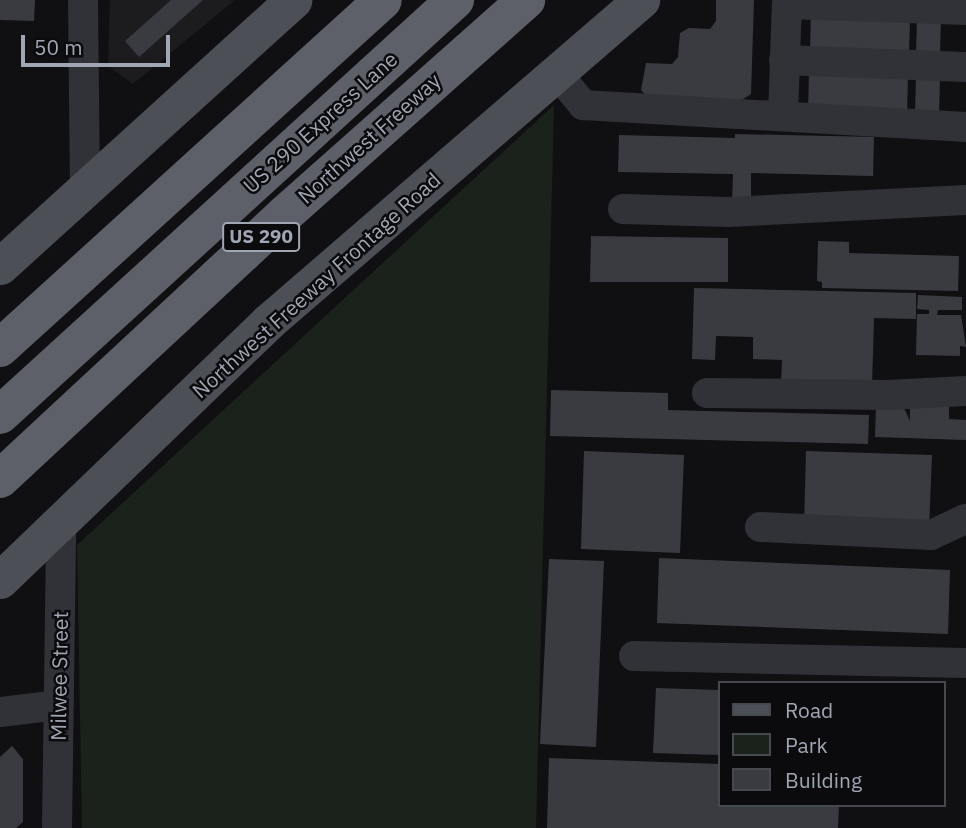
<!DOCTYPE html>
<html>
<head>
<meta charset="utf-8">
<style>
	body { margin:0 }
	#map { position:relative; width:966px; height:828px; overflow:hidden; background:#101012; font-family:"IBM Plex Sans",sans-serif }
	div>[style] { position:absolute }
	.built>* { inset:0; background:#1c1c1f }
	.green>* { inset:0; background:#1a221b }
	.building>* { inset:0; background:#3a3b40 }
	.minor>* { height:30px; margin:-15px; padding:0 15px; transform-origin:15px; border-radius:15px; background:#313237 }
	.major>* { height:37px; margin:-18.5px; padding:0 18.5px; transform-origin:18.5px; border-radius:18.5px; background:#4d4f56 }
	.highway>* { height:38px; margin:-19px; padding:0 19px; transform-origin:19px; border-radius:19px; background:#5d6068 }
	span { translate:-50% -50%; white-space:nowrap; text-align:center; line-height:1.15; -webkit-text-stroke:5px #0b0b0d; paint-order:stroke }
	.shield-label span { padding:2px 5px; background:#0b0b0d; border:2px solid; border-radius:5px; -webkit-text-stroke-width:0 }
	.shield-label { font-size:19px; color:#a1a6b4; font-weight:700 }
	.street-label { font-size:21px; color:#a1a6b4 }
	.legend { position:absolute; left:718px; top:681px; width:228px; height:126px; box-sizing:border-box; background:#0b0b0d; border:2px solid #474950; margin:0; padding:9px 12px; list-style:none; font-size:21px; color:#a1a6b4 }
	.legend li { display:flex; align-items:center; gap:14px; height:35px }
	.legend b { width:35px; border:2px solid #474950 }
	.scale { position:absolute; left:21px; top:35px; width:149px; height:32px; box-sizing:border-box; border:4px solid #a1a6b4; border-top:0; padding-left:9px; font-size:21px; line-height:24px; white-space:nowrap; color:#a1a6b4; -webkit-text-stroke:5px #0b0b0d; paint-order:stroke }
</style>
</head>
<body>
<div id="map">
	<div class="built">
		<i style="clip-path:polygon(110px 0,235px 0,133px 84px,108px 66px)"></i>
	</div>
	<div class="green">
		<i style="clip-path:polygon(554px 105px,536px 828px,82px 828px,77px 545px)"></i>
	</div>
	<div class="building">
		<i style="clip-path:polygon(0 0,35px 0,34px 21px,0 20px)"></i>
		<i style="clip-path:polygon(171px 0,203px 0,139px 57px,125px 41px)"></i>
		<i style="clip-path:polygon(716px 0,754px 0,751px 94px,740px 101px,647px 96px,641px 90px,646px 63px,672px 64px,678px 57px,680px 33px,689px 28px,710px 29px,716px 21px)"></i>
		<i style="clip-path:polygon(811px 13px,910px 16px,909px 54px,810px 51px)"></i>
		<i style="clip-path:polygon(917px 17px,941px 17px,940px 55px,916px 54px)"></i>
		<i style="clip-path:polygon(809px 73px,908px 76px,907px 114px,808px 111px)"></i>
		<i style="clip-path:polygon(916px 77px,940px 78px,939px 115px,915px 114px)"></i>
		<i style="clip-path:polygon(735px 134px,874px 137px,873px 176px,751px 173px,751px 204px,732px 204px,733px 174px,618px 172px,619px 135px,735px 138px)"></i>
		<i style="clip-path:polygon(591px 236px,728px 238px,728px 282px,590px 282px)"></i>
		<i style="clip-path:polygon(818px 241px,849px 242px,849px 253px,959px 256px,958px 291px,822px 288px,822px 282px,817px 281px)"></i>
		<i style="clip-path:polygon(694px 288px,916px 293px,916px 319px,874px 318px,872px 386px,781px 383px,782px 360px,753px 359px,753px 337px,716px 336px,715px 360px,692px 359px)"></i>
		<i style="clip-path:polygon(918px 295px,962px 297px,962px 310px,938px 310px,937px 315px,961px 315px,966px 347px,960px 346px,960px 356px,916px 355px,917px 314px,929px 314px,929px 310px,917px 309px)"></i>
		<i style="clip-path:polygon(551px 390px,668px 393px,668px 410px,869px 415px,868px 444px,550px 436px)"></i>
		<i style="clip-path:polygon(876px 405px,903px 406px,910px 421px,910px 406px,949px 407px,949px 419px,966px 420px,966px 440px,875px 437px)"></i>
		<i style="clip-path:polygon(584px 451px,684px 455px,680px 553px,581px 549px)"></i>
		<i style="clip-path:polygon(806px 451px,932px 455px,929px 530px,804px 526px)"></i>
		<i style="clip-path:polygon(659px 558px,950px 570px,948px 634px,657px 623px)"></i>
		<i style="clip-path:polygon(549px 559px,604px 561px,596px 747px,540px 744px)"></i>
		<i style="clip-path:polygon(656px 688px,719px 690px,719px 755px,653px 753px)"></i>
		<i style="clip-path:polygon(12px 746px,23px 759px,23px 822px,16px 828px,0 828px,0 757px)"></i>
		<i style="clip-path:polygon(549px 758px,719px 764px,719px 805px,839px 805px,838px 828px,547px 828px)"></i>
	</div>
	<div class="minor">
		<i style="left:83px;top:0;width:189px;rotate:89.4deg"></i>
		<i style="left:784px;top:60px;width:182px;rotate:2.2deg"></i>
		<i style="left:556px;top:72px;width:43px;rotate:50.7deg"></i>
		<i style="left:583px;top:105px;width:384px;rotate:3.3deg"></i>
		<i style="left:783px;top:116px;width:112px;rotate:-88deg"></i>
		<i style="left:787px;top:4px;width:179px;rotate:1.9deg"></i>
		<i style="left:623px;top:209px;width:106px;rotate:1.6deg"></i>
		<i style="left:729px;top:212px;width:237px;rotate:-2.9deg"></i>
		<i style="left:707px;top:393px;width:180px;rotate:0.6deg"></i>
		<i style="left:887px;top:395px;width:79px;rotate:-2.9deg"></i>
		<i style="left:760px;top:527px;width:171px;rotate:2.7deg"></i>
		<i style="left:931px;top:535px;width:38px;rotate:-25deg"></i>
		<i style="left:634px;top:656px;width:332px;rotate:1.2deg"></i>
		<i style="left:0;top:712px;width:59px;rotate:-6.8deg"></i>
		<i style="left:57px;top:828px;width:305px;rotate:-89.2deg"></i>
	</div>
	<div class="major">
		<i style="left:0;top:266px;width:396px;rotate:-42.2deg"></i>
		<i style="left:0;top:580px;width:372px;rotate:-43.9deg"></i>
		<i style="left:268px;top:322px;width:493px;rotate:-40.8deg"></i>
	</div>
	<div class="highway">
		<i style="left:0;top:348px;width:517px;rotate:-42.26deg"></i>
		<i style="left:0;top:415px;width:616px;rotate:-42.37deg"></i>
		<i style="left:0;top:479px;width:388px;rotate:-42.9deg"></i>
		<i style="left:284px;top:215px;width:324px;rotate:-41.6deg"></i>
	</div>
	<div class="shield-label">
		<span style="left:261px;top:237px">US 290</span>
	</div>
	<div class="street-label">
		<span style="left:320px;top:122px;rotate:-42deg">US 290 Express Lane</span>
		<span style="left:369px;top:138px;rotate:-42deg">Northwest Freeway</span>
		<span style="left:316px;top:285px;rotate:-42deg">Northwest Freeway Frontage Road</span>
		<span style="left:59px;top:676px;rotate:-89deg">Milwee Street</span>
	</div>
	<ul class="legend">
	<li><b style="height:9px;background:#4d4f56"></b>Road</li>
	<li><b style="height:19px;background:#1a221b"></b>Park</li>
	<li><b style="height:19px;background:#3a3b40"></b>Building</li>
	</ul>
	<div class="scale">50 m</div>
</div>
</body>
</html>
